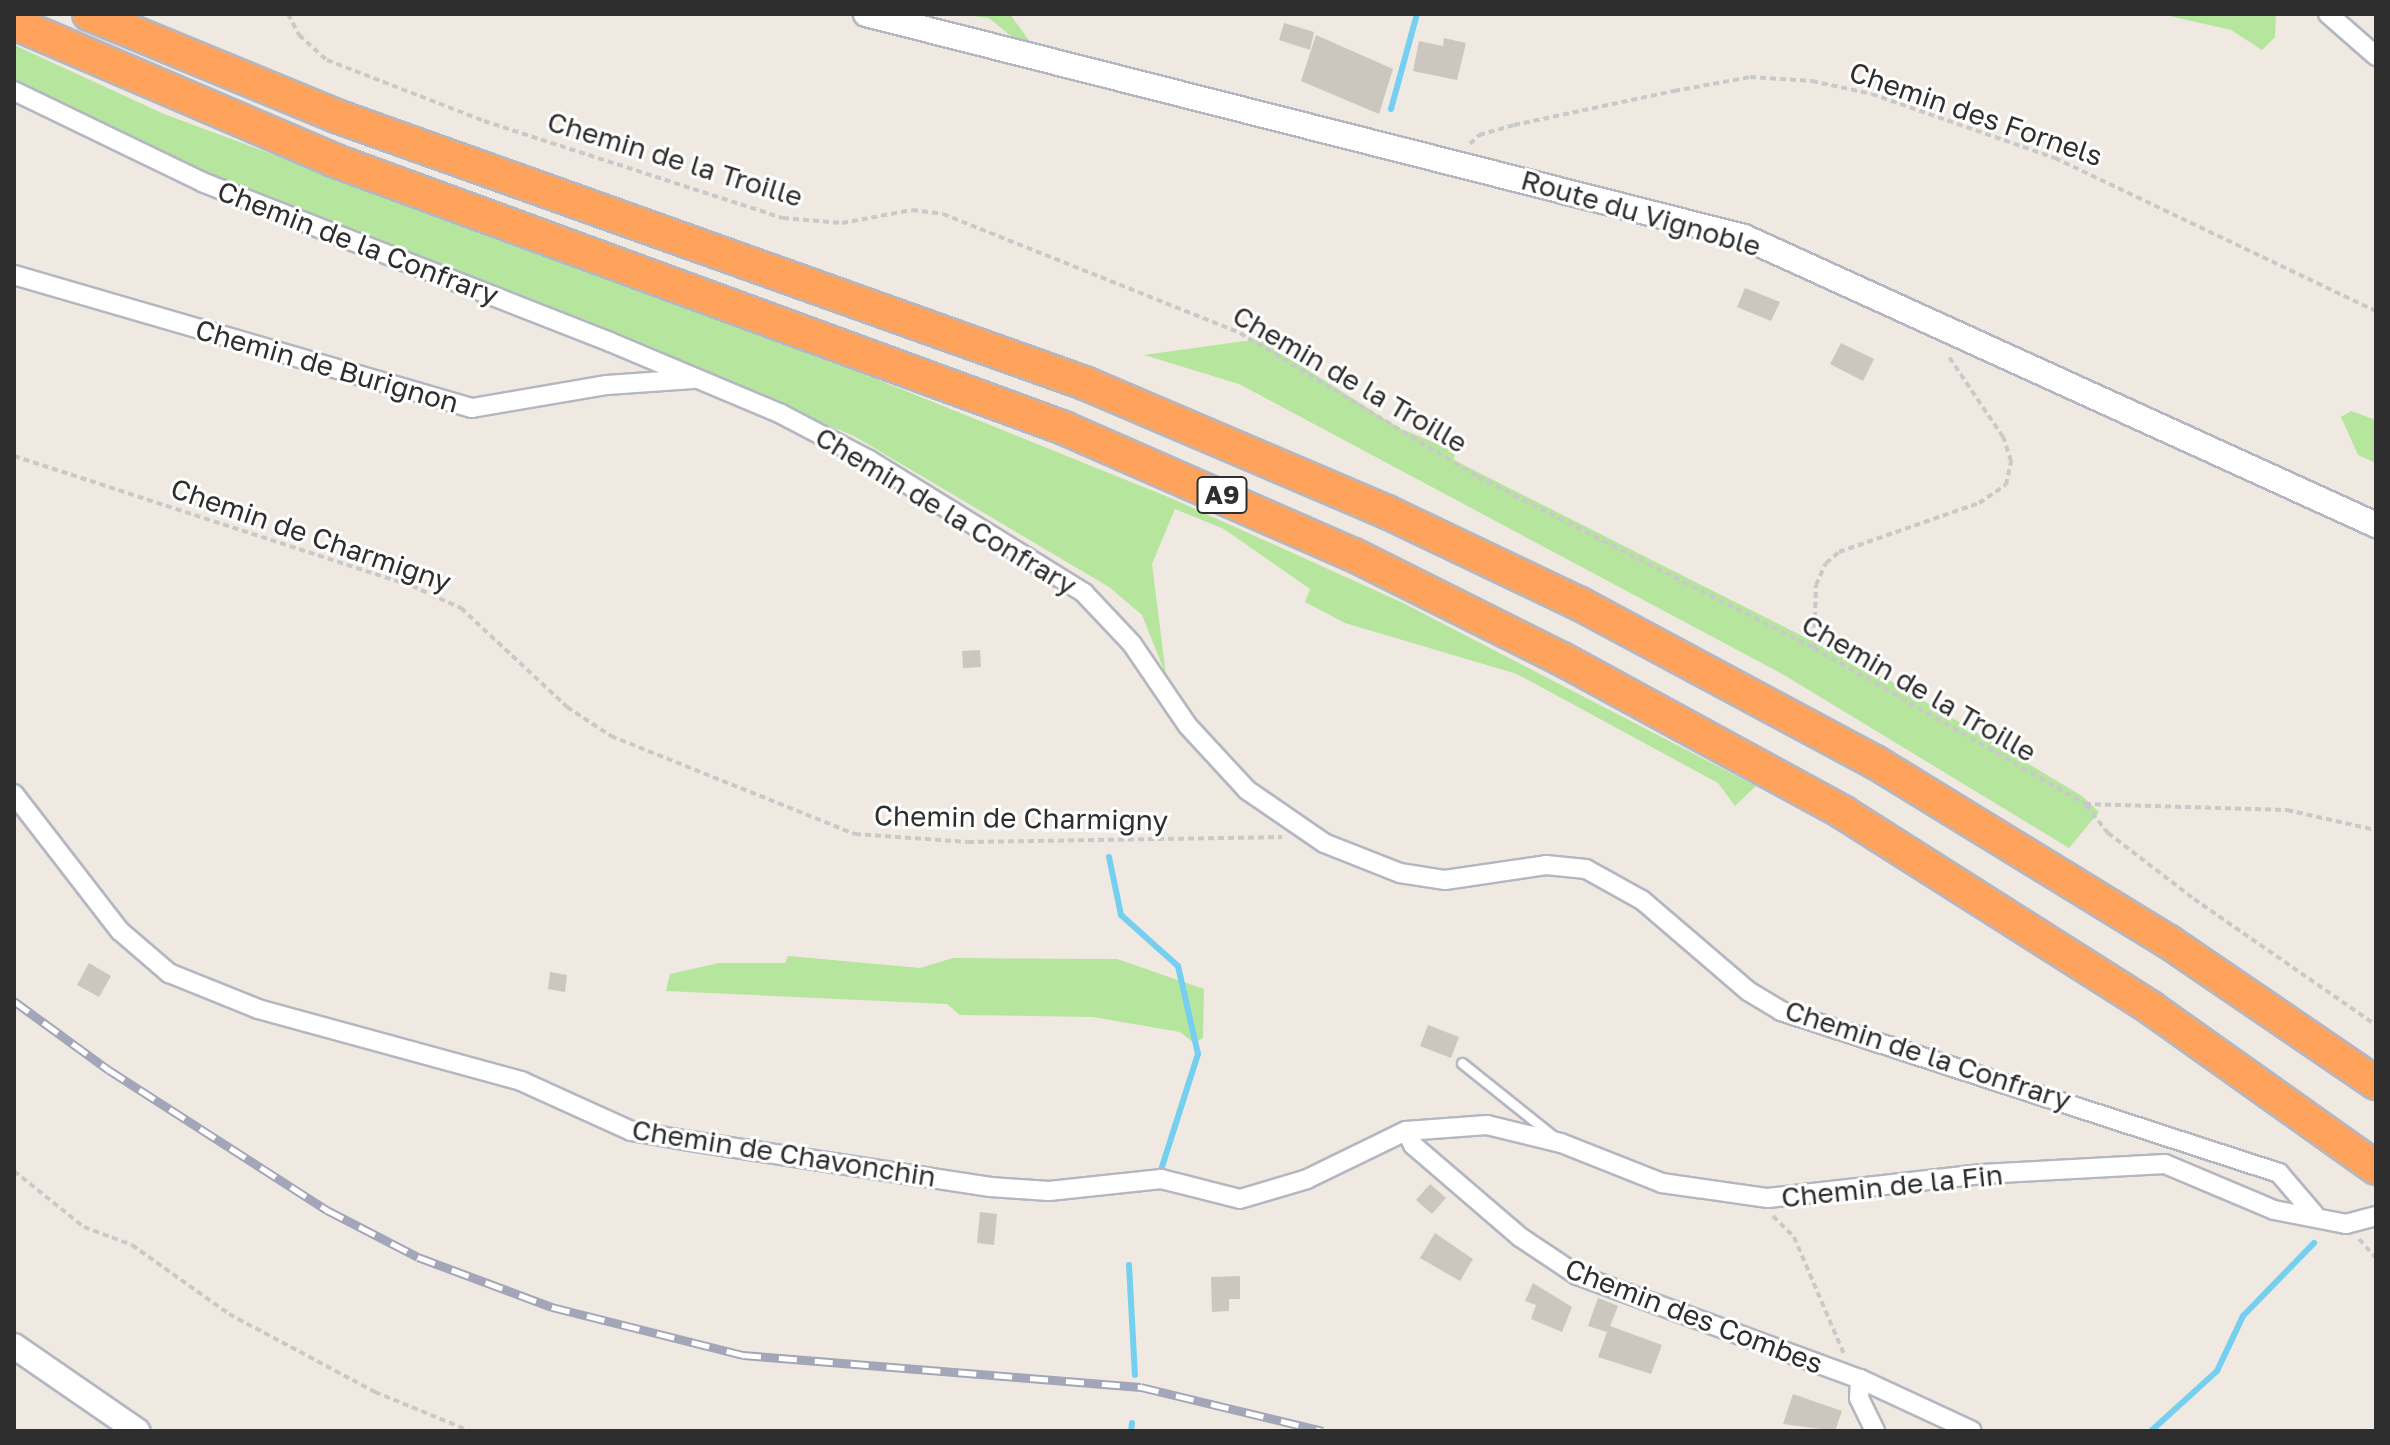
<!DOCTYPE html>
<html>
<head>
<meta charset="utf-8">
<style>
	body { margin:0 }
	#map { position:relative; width:2390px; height:1445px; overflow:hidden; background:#efe9e1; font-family:"Golos Text",sans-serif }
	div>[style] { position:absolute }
	.green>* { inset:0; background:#b6e59e }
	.stream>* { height:6px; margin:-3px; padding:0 3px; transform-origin:3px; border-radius:3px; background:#75cff0 }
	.building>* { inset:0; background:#cbc7bf }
	.path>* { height:4px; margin-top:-2px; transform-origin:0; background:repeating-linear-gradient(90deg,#c9c9c9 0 6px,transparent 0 10px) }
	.roads { filter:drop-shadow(2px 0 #b4b7c1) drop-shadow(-2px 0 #b4b7c1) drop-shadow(0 2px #b4b7c1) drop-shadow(0 -2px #b4b7c1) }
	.lane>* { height:9px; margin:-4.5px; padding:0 4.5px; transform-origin:4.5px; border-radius:4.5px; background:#fff }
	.street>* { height:18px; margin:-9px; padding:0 9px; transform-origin:9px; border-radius:9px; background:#fff }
	.secondary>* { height:24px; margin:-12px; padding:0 12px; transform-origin:12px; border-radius:12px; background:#fff }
	.highway>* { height:32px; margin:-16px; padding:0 16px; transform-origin:16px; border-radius:16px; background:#ffa35c }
	.rail>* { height:9px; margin-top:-4.5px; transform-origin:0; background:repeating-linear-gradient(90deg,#fff 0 18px,#a3a6b8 0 36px); box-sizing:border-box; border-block:2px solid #a3a6b8 }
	span { translate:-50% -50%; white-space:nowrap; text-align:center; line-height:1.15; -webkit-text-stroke:6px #fff; paint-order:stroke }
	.shield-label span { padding:2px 6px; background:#fff; border:2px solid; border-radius:6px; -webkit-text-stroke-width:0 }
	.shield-label { font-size:26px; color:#2e2e2e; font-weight:700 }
	.street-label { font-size:28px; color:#2e2e2e }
	.frame { position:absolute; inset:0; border:16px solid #2e2e2e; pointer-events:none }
</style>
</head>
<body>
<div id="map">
	<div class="green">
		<i style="clip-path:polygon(956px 14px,1010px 14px,1033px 46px,1018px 42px,989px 18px)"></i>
		<i style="clip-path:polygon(2161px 14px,2276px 14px,2275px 37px,2262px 50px,2231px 30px)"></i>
		<i style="clip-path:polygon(14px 45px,164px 114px,876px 379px,1173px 499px,1403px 603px,1756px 786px,1735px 806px,1718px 783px,1517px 674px,1345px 623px,1305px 602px,1310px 589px,1224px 529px,1175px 509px,1152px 564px,1166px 675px,1142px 615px,1109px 587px,854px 436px,133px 143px,14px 84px)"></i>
		<i style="clip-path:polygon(1259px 339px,1399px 428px,1455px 451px,1454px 460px,1889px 680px,2082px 796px,2099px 812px,2069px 848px,1784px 675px,1239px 384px,1144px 355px)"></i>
		<i style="clip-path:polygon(2351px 411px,2376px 420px,2376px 463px,2358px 455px,2341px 417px)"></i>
		<i style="clip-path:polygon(788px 956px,920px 968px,953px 958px,1117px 959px,1204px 989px,1203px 1038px,1194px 1043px,1180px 1032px,1093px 1017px,960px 1015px,947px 1004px,666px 991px,670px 974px,719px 963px,785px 963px)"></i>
	</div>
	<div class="stream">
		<i style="left:1391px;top:109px;width:98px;rotate:-74.7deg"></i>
		<i style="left:1109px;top:857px;width:59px;rotate:78.3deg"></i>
		<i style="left:1121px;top:915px;width:76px;rotate:41.8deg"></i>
		<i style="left:1178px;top:966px;width:90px;rotate:77.2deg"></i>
		<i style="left:1198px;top:1054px;width:119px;rotate:107.7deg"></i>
		<i style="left:1129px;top:1265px;width:110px;rotate:86.9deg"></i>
		<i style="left:1131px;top:1431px;width:8px;rotate:-83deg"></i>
		<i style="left:2151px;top:1431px;width:89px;rotate:-42.3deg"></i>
		<i style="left:2217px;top:1371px;width:61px;rotate:-64.7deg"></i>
		<i style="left:2243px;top:1316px;width:102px;rotate:-45.8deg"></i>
	</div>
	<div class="building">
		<i style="clip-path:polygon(1284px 23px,1314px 32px,1310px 50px,1279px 40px)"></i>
		<i style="clip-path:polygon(1316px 35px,1393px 69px,1379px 114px,1301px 81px)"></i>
		<i style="clip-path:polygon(1444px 38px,1466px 43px,1457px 80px,1413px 71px,1419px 41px,1443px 46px)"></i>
		<i style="clip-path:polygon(1745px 288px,1780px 302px,1771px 321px,1737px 307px)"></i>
		<i style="clip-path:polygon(1841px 343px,1874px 359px,1863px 381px,1830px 364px)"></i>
		<i style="clip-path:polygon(980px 650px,981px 667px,963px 668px,962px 651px)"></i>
		<i style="clip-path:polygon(89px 963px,111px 976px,99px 997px,77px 985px)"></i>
		<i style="clip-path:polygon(550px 972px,567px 975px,565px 992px,548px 989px)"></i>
		<i style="clip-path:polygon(1428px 1025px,1459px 1037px,1451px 1058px,1420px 1046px)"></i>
		<i style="clip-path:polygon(1430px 1184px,1446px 1198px,1432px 1214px,1416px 1200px)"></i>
		<i style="clip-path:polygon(980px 1212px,997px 1214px,994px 1245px,977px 1243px)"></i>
		<i style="clip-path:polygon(1435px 1233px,1473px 1259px,1460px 1281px,1420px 1258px)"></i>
		<i style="clip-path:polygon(1240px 1276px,1240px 1299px,1229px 1299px,1229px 1311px,1212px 1312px,1211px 1277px)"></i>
		<i style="clip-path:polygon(1533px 1283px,1572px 1307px,1562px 1332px,1531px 1319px,1536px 1305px,1525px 1301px)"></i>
		<i style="clip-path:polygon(1598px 1298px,1618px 1306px,1610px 1326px,1662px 1345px,1651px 1374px,1598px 1357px,1607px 1332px,1588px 1326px)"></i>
		<i style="clip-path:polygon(1793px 1394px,1842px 1411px,1835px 1431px,1783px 1424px)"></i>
	</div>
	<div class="path">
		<i style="left:288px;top:14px;width:24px;rotate:62deg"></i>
		<i style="left:299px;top:35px;width:38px;rotate:42deg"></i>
		<i style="left:327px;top:60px;width:168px;rotate:21.2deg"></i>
		<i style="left:484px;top:121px;width:314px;rotate:18deg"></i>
		<i style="left:783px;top:218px;width:59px;rotate:4.8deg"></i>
		<i style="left:842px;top:223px;width:71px;rotate:-10.5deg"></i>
		<i style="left:912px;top:210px;width:31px;rotate:7deg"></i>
		<i style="left:943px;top:214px;width:320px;rotate:21.8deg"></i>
		<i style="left:1240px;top:333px;width:278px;rotate:31.2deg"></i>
		<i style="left:1478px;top:477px;width:377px;rotate:27deg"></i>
		<i style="left:1814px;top:648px;width:313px;rotate:29.9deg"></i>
		<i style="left:2085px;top:804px;width:202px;rotate:1.7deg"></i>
		<i style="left:2287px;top:810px;width:91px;rotate:12.7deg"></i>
		<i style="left:1470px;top:144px;width:13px;rotate:-45deg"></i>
		<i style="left:1479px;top:135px;width:36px;rotate:-16deg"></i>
		<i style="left:1514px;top:125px;width:164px;rotate:-12deg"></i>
		<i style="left:1674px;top:91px;width:77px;rotate:-10.4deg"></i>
		<i style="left:1750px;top:77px;width:62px;rotate:3.7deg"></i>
		<i style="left:1812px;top:81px;width:61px;rotate:12.2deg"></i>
		<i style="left:1872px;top:94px;width:194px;rotate:19.3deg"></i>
		<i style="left:2055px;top:158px;width:356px;rotate:25.5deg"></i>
		<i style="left:14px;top:456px;width:419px;rotate:18.1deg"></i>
		<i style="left:412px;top:586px;width:54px;rotate:24.2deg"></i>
		<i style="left:461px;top:608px;width:145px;rotate:43deg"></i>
		<i style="left:567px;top:707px;width:53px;rotate:33.4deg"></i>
		<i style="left:611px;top:736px;width:263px;rotate:21.9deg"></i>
		<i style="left:855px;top:834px;width:113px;rotate:4deg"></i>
		<i style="left:968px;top:842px;width:314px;rotate:-0.9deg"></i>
		<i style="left:1814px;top:648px;width:63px;rotate:-88.2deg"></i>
		<i style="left:1816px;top:585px;width:24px;rotate:-66deg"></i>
		<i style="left:1826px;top:563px;width:17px;rotate:-40deg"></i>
		<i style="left:1839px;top:552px;width:148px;rotate:-19.3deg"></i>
		<i style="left:1979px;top:503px;width:32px;rotate:-34deg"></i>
		<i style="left:2006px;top:485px;width:25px;rotate:-78deg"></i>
		<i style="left:2011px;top:461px;width:25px;rotate:-108deg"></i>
		<i style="left:2003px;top:437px;width:100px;rotate:-124deg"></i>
		<i style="left:2086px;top:805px;width:36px;rotate:52deg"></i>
		<i style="left:2108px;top:833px;width:108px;rotate:37.5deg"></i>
		<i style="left:2194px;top:899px;width:221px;rotate:34.7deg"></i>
		<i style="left:14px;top:1171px;width:90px;rotate:38.7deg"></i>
		<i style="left:84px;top:1227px;width:51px;rotate:20.6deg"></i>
		<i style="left:132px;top:1245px;width:119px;rotate:35.4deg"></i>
		<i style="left:229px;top:1314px;width:166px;rotate:28.1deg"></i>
		<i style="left:375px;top:1392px;width:103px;rotate:22.3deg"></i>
		<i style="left:1773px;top:1216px;width:30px;rotate:45deg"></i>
		<i style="left:1794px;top:1237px;width:127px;rotate:66.9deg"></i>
		<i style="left:2359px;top:1239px;width:25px;rotate:48deg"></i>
	</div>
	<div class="roads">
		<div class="lane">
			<i style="left:1462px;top:1063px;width:115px;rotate:38.7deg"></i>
		</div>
		<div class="street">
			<i style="left:2328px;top:14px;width:64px;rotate:41.2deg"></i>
			<i style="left:14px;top:91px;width:209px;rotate:25.8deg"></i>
			<i style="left:202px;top:182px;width:438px;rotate:21.4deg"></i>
			<i style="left:610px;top:342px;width:186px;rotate:22.8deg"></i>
			<i style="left:781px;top:414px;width:99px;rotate:27.6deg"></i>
			<i style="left:869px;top:460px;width:253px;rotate:31.7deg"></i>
			<i style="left:1084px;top:593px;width:70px;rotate:46.7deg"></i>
			<i style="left:1132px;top:644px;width:99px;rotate:55.7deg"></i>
			<i style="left:1188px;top:726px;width:87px;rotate:47.3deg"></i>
			<i style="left:1247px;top:790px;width:93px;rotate:34.5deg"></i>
			<i style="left:1324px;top:843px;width:82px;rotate:21.5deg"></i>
			<i style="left:1400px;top:873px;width:46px;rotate:8.8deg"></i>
			<i style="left:1445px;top:880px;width:102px;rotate:-8.4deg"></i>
			<i style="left:1546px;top:865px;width:40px;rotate:5.7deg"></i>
			<i style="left:1586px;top:869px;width:64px;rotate:29deg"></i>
			<i style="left:1642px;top:900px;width:140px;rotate:40.6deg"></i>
			<i style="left:1748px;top:991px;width:39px;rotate:31deg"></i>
			<i style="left:1781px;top:1011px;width:524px;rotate:18.02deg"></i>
			<i style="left:2279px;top:1173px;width:54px;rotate:49.5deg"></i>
			<i style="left:14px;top:275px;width:477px;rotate:16.2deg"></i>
			<i style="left:472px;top:408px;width:137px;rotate:-9.7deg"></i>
			<i style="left:607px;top:385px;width:86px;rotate:-4deg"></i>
			<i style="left:14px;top:794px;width:173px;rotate:52.3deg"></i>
			<i style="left:120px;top:931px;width:65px;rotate:40.6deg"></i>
			<i style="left:169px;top:973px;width:96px;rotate:22deg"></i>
			<i style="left:258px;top:1009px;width:273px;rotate:15.3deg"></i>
			<i style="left:521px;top:1081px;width:121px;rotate:24.4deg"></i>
			<i style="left:631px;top:1131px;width:60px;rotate:9.6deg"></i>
			<i style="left:690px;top:1141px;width:304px;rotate:8.7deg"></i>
			<i style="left:990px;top:1187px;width:59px;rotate:3.9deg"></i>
			<i style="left:1049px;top:1191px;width:113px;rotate:-6.1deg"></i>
			<i style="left:1161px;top:1179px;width:81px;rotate:14.2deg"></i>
			<i style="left:1240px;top:1199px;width:70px;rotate:-16.6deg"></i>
			<i style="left:1307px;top:1179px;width:110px;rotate:-25.9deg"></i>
			<i style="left:1406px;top:1131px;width:81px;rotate:-4.2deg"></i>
			<i style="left:1487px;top:1125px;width:76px;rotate:13.7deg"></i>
			<i style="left:1561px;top:1143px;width:109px;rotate:21.6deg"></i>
			<i style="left:1662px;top:1183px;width:107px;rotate:8.1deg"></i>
			<i style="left:1768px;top:1198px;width:215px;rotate:-6.4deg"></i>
			<i style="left:1982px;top:1174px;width:183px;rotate:-3.1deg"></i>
			<i style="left:2165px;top:1164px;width:118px;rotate:22.9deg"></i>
			<i style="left:2274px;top:1210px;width:73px;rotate:11deg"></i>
			<i style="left:2346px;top:1224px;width:31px;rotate:-15deg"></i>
			<i style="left:1406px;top:1131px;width:16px;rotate:63deg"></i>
			<i style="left:1413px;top:1145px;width:141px;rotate:40.7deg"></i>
			<i style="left:1520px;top:1237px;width:69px;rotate:33.7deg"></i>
			<i style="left:1577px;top:1275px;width:302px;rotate:20.2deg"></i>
			<i style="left:1860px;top:1379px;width:123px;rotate:24.9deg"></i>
			<i style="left:1860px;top:1379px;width:19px;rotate:93deg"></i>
			<i style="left:1859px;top:1398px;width:37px;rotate:64deg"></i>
		</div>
		<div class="secondary">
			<i style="left:866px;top:14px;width:906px;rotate:14.25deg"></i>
			<i style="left:1744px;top:237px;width:695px;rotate:24.5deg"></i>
			<i style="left:14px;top:1346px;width:150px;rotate:34.6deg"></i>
		</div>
		<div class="highway">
			<i style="left:89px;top:14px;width:270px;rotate:22.4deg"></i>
			<i style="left:339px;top:117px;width:794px;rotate:19.64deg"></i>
			<i style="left:1087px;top:384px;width:326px;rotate:23.1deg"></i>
			<i style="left:1387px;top:512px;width:214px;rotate:25.5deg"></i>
			<i style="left:1580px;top:604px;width:335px;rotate:28.2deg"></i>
			<i style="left:1875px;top:762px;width:345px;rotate:31.5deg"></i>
			<i style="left:2169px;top:942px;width:250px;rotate:34.3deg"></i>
			<i style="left:14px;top:23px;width:347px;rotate:23.2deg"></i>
			<i style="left:333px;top:160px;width:779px;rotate:20.13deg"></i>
			<i style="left:1064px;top:428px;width:317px;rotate:23.7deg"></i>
			<i style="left:1354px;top:555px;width:233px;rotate:26.6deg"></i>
			<i style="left:1562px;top:659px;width:321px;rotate:28.6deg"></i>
			<i style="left:1844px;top:813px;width:364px;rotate:32.4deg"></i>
			<i style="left:2151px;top:1008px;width:276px;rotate:35.4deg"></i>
		</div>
	</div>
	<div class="rail">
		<i style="left:14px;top:1001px;width:117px;rotate:36deg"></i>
		<i style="left:109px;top:1070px;width:259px;rotate:32.7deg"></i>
		<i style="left:327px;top:1210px;width:102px;rotate:27.3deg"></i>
		<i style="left:418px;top:1257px;width:143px;rotate:20.5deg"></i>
		<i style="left:552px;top:1307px;width:197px;rotate:14.1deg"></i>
		<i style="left:743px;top:1355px;width:399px;rotate:4.6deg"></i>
		<i style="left:1141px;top:1387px;width:187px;rotate:13.6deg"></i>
	</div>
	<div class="shield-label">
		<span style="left:1222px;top:495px">A9</span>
	</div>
	<div class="street-label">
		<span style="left:1976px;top:114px;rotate:19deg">Chemin des Fornels</span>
		<span style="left:675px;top:159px;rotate:17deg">Chemin de la Troille</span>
		<span style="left:1641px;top:213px;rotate:16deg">Route du Vignoble</span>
		<span style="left:358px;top:243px;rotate:21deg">Chemin de la Confrary</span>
		<span style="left:327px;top:366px;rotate:16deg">Chemin de Burignon</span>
		<span style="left:1350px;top:379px;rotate:30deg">Chemin de la Troille</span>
		<span style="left:946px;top:511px;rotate:31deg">Chemin de la Confrary</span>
		<span style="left:311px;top:535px;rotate:19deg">Chemin de Charmigny</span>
		<span style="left:1919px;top:688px;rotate:30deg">Chemin de la Troille</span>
		<span style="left:1021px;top:818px;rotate:1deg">Chemin de Charmigny</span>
		<span style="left:1928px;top:1055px;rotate:18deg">Chemin de la Confrary</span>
		<span style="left:784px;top:1153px;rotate:9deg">Chemin de Chavonchin</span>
		<span style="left:1892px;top:1186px;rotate:-6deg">Chemin de la Fin</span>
		<span style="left:1694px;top:1316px;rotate:21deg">Chemin des Combes</span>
	</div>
	<div class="frame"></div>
</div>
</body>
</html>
